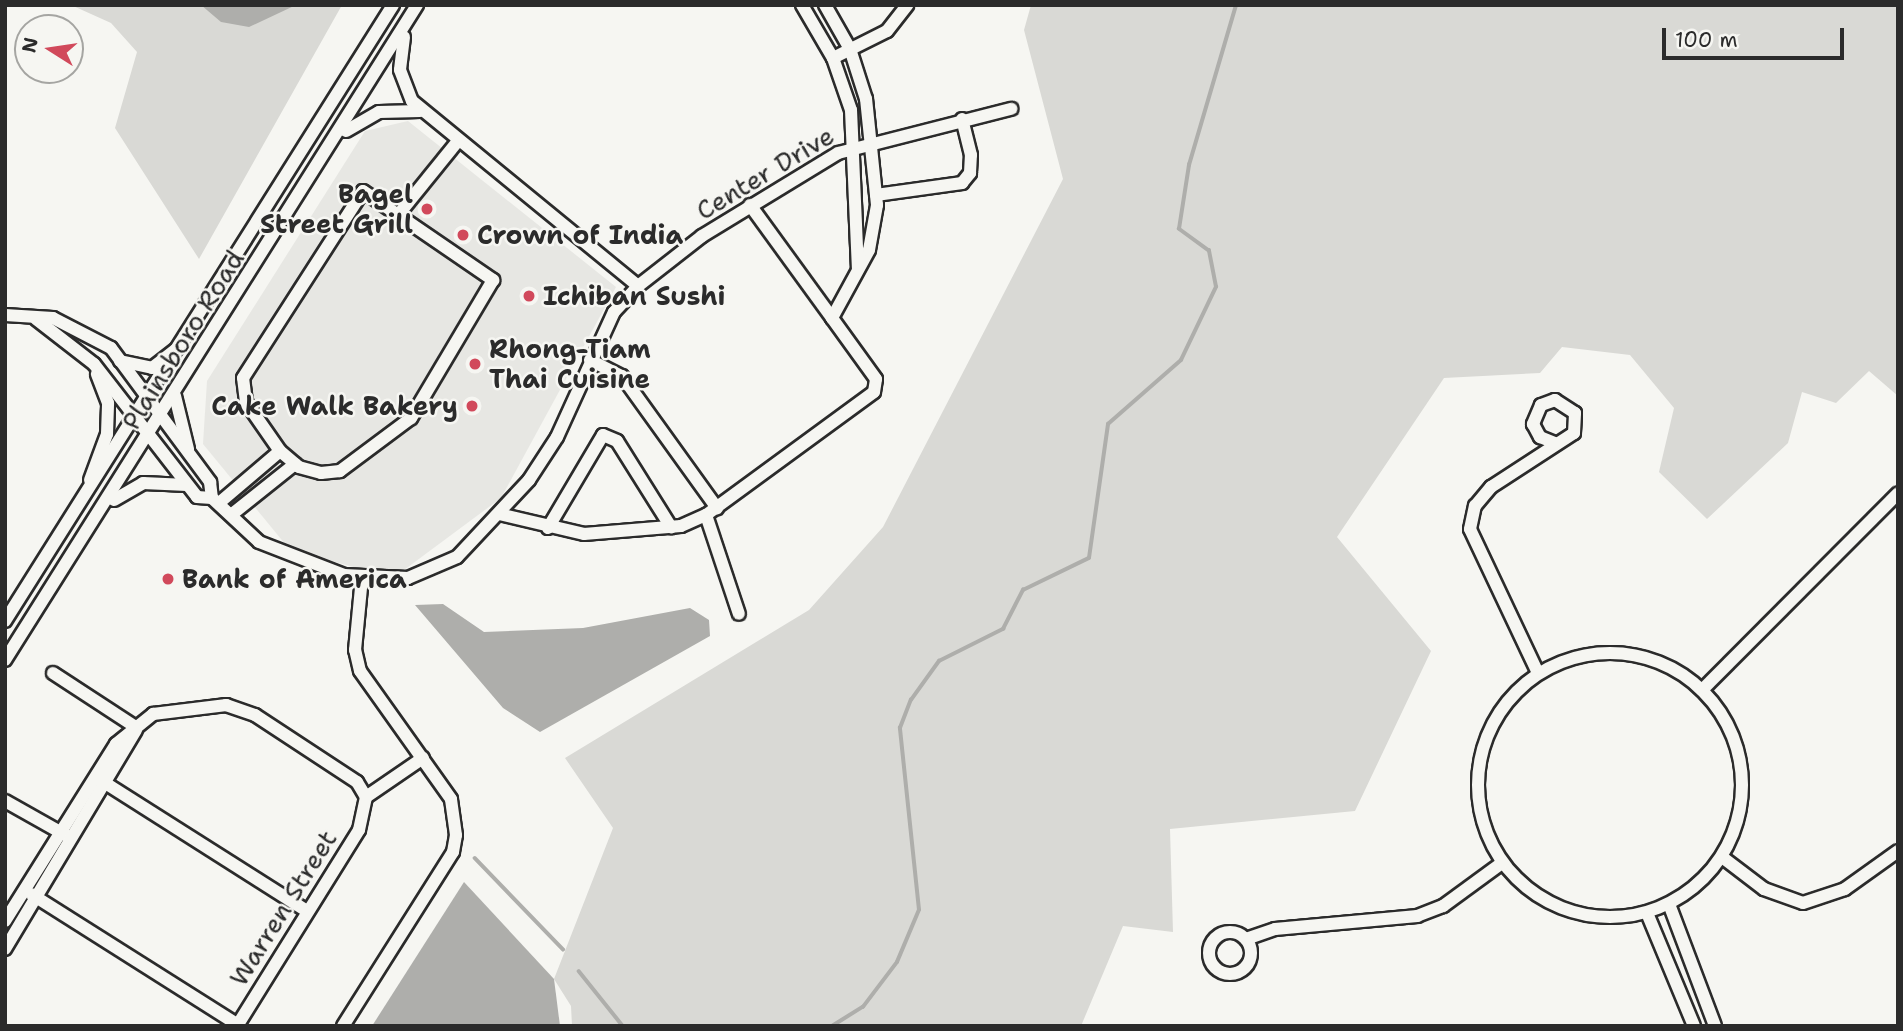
<!DOCTYPE html>
<html>
<head>
<meta charset="utf-8">
<style>
	body { margin:0 }
	#map { position:relative; width:1903px; height:1031px; overflow:hidden; background:#f6f6f2; font-family:"Shantell Sans",sans-serif }
	div>[style] { position:absolute }
	.built>* { inset:0; background:#e7e7e3 }
	.green>* { inset:0; background:#d9d9d5 }
	.water>* { inset:0; background:#aeaeab }
	.stream>* { height:3.5px; margin:-1.75px; padding:0 1.75px; transform-origin:1.75px; border-radius:1.75px; background:#aeaeab }
	.roads { filter:drop-shadow(2px 0 #2b2b2b) drop-shadow(-2px 0 #2b2b2b) drop-shadow(0 2px #2b2b2b) drop-shadow(0 -2px #2b2b2b) }
	.minor>* { height:12px; margin:-6px; padding:0 6px; transform-origin:6px; border-radius:6px; background:#f6f6f2 }
	.minor>.ring { margin:-6px; padding:0; box-sizing:content-box; background:none; border:12px solid #f6f6f2; border-radius:50% }
	.dots>* { width:19px; height:19px; translate:-50% -50%; box-sizing:border-box; border:4px solid #f6f6f2; border-radius:50% }
	span { translate:-50% -50%; white-space:nowrap; text-align:center; line-height:1.15; -webkit-text-stroke:5px #f6f6f2; paint-order:stroke }
	.street-label { font-size:26px; color:#2b2b2b }
	.poi-label { font-size:26px; color:#2b2b2b; font-weight:700 }
	.right { translate:-100% -50%; text-align:right }
	.left { translate:0 -50%; text-align:left }
	.frame { position:absolute; inset:0; border:7px solid #2b2b2b; pointer-events:none }
	.north { position:absolute; left:14px; top:14px; width:70px; height:70px; box-sizing:border-box; background:#f6f6f2; border:2px solid #a5a5a2; border-radius:50%; rotate:282deg; font-size:19px; font-weight:700; line-height:28px; text-align:center; color:#2b2b2b }
	.north::after { content:''; display:block; margin:auto; width:24px; height:32px; background:#d1495b; clip-path:polygon(50% 0,100% 100%,50% 72%,0 100%) }
	.scale { position:absolute; left:1662px; top:28px; width:182px; height:32px; box-sizing:border-box; border:4px solid #2b2b2b; border-top:0; padding-left:9px; font-size:21px; line-height:24px; white-space:nowrap; color:#2b2b2b; -webkit-text-stroke:5px #f6f6f2; paint-order:stroke }
</style>
</head>
<body>
<div id="map">
	<div class="built">
		<i style="clip-path:polygon(408px 121px,616px 287px,501px 498px,404px 570px,361px 569px,290px 550px,203px 444px,207px 381px,365px 131px)"></i>
	</div>
	<div class="green">
		<i style="clip-path:polygon(71px 5px,342px 5px,199px 259px,115px 128px,137px 52px,111px 23px)"></i>
		<i style="clip-path:polygon(1031px 5px,1898px 5px,1898px 396px,1869px 371px,1836px 403px,1802px 392px,1788px 443px,1707px 519px,1659px 472px,1674px 408px,1630px 355px,1562px 347px,1540px 373px,1444px 378px,1337px 537px,1431px 651px,1355px 811px,1170px 829px,1173px 932px,1123px 926px,1081px 1026px,572px 1026px,571px 1006px,554px 979px,613px 828px,565px 758px,809px 610px,883px 527px,1063px 179px,1024px 30px)"></i>
	</div>
	<div class="water">
		<i style="clip-path:polygon(201px 5px,296px 5px,249px 27px,221px 22px)"></i>
		<i style="clip-path:polygon(443px 604px,484px 632px,583px 628px,690px 608px,709px 620px,710px 636px,540px 732px,503px 708px,415px 605px)"></i>
		<i style="clip-path:polygon(464px 882px,554px 979px,560px 1026px,372px 1026px)"></i>
	</div>
	<div class="stream">
		<i style="left:475px;top:858px;width:127px;rotate:46deg"></i>
		<i style="left:579px;top:971px;width:70px;rotate:51.3deg"></i>
		<i style="left:832px;top:1026px;width:36px;rotate:-32deg"></i>
		<i style="left:863px;top:1007px;width:56px;rotate:-52.9deg"></i>
		<i style="left:897px;top:962px;width:56px;rotate:-67.1deg"></i>
		<i style="left:919px;top:910px;width:183px;rotate:-96deg"></i>
		<i style="left:900px;top:728px;width:30px;rotate:-69deg"></i>
		<i style="left:911px;top:700px;width:48px;rotate:-54.3deg"></i>
		<i style="left:939px;top:661px;width:72px;rotate:-26.6deg"></i>
		<i style="left:1003px;top:629px;width:44px;rotate:-62.9deg"></i>
		<i style="left:1023px;top:590px;width:73px;rotate:-25.9deg"></i>
		<i style="left:1089px;top:558px;width:135px;rotate:-81.9deg"></i>
		<i style="left:1108px;top:424px;width:97px;rotate:-41.2deg"></i>
		<i style="left:1181px;top:360px;width:81px;rotate:-64.4deg"></i>
		<i style="left:1216px;top:287px;width:37px;rotate:-101deg"></i>
		<i style="left:1209px;top:251px;width:37px;rotate:-144deg"></i>
		<i style="left:1179px;top:229px;width:65px;rotate:-81.1deg"></i>
		<i style="left:1189px;top:165px;width:167px;rotate:-73.6deg"></i>
	</div>
	<div class="roads">
		<div class="minor">
			<i style="left:802px;top:5px;width:61px;rotate:59.7deg"></i>
			<i style="left:833px;top:58px;width:55px;rotate:70.9deg"></i>
			<i style="left:851px;top:110px;width:159px;rotate:87.5deg"></i>
			<i style="left:404px;top:37px;width:33px;rotate:97deg"></i>
			<i style="left:400px;top:70px;width:33px;rotate:69deg"></i>
			<i style="left:412px;top:101px;width:292px;rotate:39.3deg"></i>
			<i style="left:833px;top:58px;width:60px;rotate:-26.6deg"></i>
			<i style="left:887px;top:31px;width:33px;rotate:-52deg"></i>
			<i style="left:346px;top:131px;width:38px;rotate:-30deg"></i>
			<i style="left:379px;top:112px;width:41px;rotate:-1.4deg"></i>
			<i style="left:363px;top:191px;width:158px;rotate:34.4deg"></i>
			<i style="left:493px;top:280px;width:161px;rotate:120.7deg"></i>
			<i style="left:411px;top:418px;width:89px;rotate:143.3deg"></i>
			<i style="left:340px;top:471px;width:19px;rotate:174deg"></i>
			<i style="left:321px;top:473px;width:23px;rotate:-165deg"></i>
			<i style="left:299px;top:467px;width:25px;rotate:-140deg"></i>
			<i style="left:280px;top:451px;width:60px;rotate:-124.8deg"></i>
			<i style="left:246px;top:402px;width:24px;rotate:-97deg"></i>
			<i style="left:243px;top:378px;width:222px;rotate:-57.3deg"></i>
			<i style="left:876px;top:195px;width:87px;rotate:-7.9deg"></i>
			<i style="left:962px;top:183px;width:13px;rotate:-51deg"></i>
			<i style="left:970px;top:173px;width:18px;rotate:-87deg"></i>
			<i style="left:971px;top:155px;width:37px;rotate:-104deg"></i>
			<i style="left:750px;top:205px;width:140px;rotate:54deg"></i>
			<i style="left:398px;top:215px;width:95px;rotate:-51deg"></i>
			<i style="left:5px;top:315px;width:48px;rotate:3.6deg"></i>
			<i style="left:53px;top:318px;width:65px;rotate:27.3deg"></i>
			<i style="left:111px;top:348px;width:167px;rotate:53.5deg"></i>
			<i style="left:210px;top:482px;width:16px;rotate:83deg"></i>
			<i style="left:36px;top:319px;width:73px;rotate:37.8deg"></i>
			<i style="left:94px;top:364px;width:168px;rotate:52.2deg"></i>
			<i style="left:197px;top:497px;width:15px;rotate:4deg"></i>
			<i style="left:212px;top:498px;width:64px;rotate:43.1deg"></i>
			<i style="left:259px;top:542px;width:91px;rotate:21.2deg"></i>
			<i style="left:344px;top:575px;width:64px;rotate:2.7deg"></i>
			<i style="left:408px;top:578px;width:53px;rotate:-23.2deg"></i>
			<i style="left:457px;top:557px;width:105px;rotate:-46.9deg"></i>
			<i style="left:529px;top:480px;width:51px;rotate:-56.9deg"></i>
			<i style="left:557px;top:437px;width:137px;rotate:-65.5deg"></i>
			<i style="left:614px;top:312px;width:35px;rotate:-47deg"></i>
			<i style="left:638px;top:286px;width:81px;rotate:-38deg"></i>
			<i style="left:702px;top:236px;width:159px;rotate:-31.4deg"></i>
			<i style="left:838px;top:153px;width:179px;rotate:-14.3deg"></i>
			<i style="left:590px;top:360px;width:36px;rotate:27deg"></i>
			<i style="left:622px;top:376px;width:163px;rotate:54.3deg"></i>
			<i style="left:120px;top:361px;width:33px;rotate:12deg"></i>
			<i style="left:152px;top:368px;width:33px;rotate:-38deg"></i>
			<i style="left:175px;top:396px;width:55px;rotate:76.2deg"></i>
			<i style="left:90px;top:480px;width:49px;rotate:-69.7deg"></i>
			<i style="left:107px;top:434px;width:31px;rotate:-88deg"></i>
			<i style="left:108px;top:403px;width:31px;rotate:-111deg"></i>
			<i style="left:114px;top:500px;width:34px;rotate:-30deg"></i>
			<i style="left:143px;top:483px;width:44px;rotate:2.6deg"></i>
			<i style="left:219px;top:503px;width:80px;rotate:-40.4deg"></i>
			<i style="left:499px;top:514px;width:87px;rotate:13.2deg"></i>
			<i style="left:584px;top:534px;width:97px;rotate:-4.7deg"></i>
			<i style="left:681px;top:526px;width:27px;rotate:-24deg"></i>
			<i style="left:706px;top:515px;width:208px;rotate:-36.2deg"></i>
			<i style="left:874px;top:392px;width:13px;rotate:-81deg"></i>
			<i style="left:876px;top:379px;width:75px;rotate:-125.8deg"></i>
			<i style="left:832px;top:318px;width:77px;rotate:-61.4deg"></i>
			<i style="left:869px;top:250px;width:46px;rotate:-79.9deg"></i>
			<i style="left:877px;top:205px;width:107px;rotate:-95.9deg"></i>
			<i style="left:866px;top:99px;width:52px;rotate:-107.7deg"></i>
			<i style="left:850px;top:49px;width:51px;rotate:-119.6deg"></i>
			<i style="left:231px;top:515px;width:82px;rotate:-38.6deg"></i>
			<i style="left:706px;top:515px;width:104px;rotate:71.6deg"></i>
			<i style="left:548px;top:528px;width:108px;rotate:-59.4deg"></i>
			<i style="left:603px;top:435px;width:15px;rotate:23deg"></i>
			<i style="left:617px;top:441px;width:102px;rotate:57.9deg"></i>
			<i style="left:5px;top:621px;width:728px;rotate:-57.79deg"></i>
			<i class="ring" style="left:1478px;top:653px;width:252px;height:252px"></i>
			<i style="left:5px;top:660px;width:774px;rotate:-57.83deg"></i>
			<i style="left:53px;top:673px;width:100px;rotate:33.2deg"></i>
			<i style="left:1538px;top:673px;width:159px;rotate:-115.3deg"></i>
			<i style="left:1470px;top:529px;width:24px;rotate:-78deg"></i>
			<i style="left:1475px;top:506px;width:25px;rotate:-50deg"></i>
			<i style="left:1491px;top:487px;width:99px;rotate:-33deg"></i>
			<i style="left:1574px;top:433px;width:20px;rotate:-87deg"></i>
			<i style="left:1575px;top:413px;width:24px;rotate:-147deg"></i>
			<i style="left:1555px;top:400px;width:15px;rotate:160deg"></i>
			<i style="left:1541px;top:405px;width:21px;rotate:113deg"></i>
			<i style="left:1533px;top:424px;width:15px;rotate:62deg"></i>
			<i style="left:1540px;top:437px;width:16px;rotate:22deg"></i>
			<i style="left:1703px;top:689px;width:276px;rotate:-45.1deg"></i>
			<i style="left:102px;top:781px;width:243px;rotate:32.4deg"></i>
			<i style="left:5px;top:801px;width:73px;rotate:29.4deg"></i>
			<i style="left:1722px;top:857px;width:53px;rotate:37.3deg"></i>
			<i style="left:1764px;top:889px;width:41px;rotate:19.7deg"></i>
			<i style="left:1803px;top:903px;width:44px;rotate:-18.4deg"></i>
			<i style="left:1845px;top:889px;width:65px;rotate:-35.6deg"></i>
			<i style="left:31px;top:894px;width:245px;rotate:32.3deg"></i>
			<i style="left:1669px;top:904px;width:130px;rotate:69.3deg"></i>
			<i style="left:1647px;top:913px;width:122px;rotate:67.4deg"></i>
			<i style="left:5px;top:921px;width:209px;rotate:-57.9deg"></i>
			<i style="left:116px;top:744px;width:48px;rotate:-39deg"></i>
			<i style="left:153px;top:714px;width:74px;rotate:-7deg"></i>
			<i style="left:226px;top:705px;width:31px;rotate:19deg"></i>
			<i style="left:255px;top:715px;width:122px;rotate:33.3deg"></i>
			<i style="left:357px;top:782px;width:17px;rotate:59deg"></i>
			<i class="ring" style="left:1209px;top:932px;width:30px;height:30px"></i>
			<i style="left:1246px;top:939px;width:31px;rotate:-19deg"></i>
			<i style="left:1275px;top:929px;width:143px;rotate:-5.2deg"></i>
			<i style="left:1417px;top:916px;width:28px;rotate:-21deg"></i>
			<i style="left:1443px;top:906px;width:73px;rotate:-36.1deg"></i>
			<i style="left:5px;top:949px;width:255px;rotate:-59.1deg"></i>
			<i style="left:237px;top:1026px;width:231px;rotate:-58.1deg"></i>
			<i style="left:359px;top:830px;width:34px;rotate:-78deg"></i>
			<i style="left:366px;top:797px;width:69px;rotate:-34.4deg"></i>
			<i style="left:343px;top:1026px;width:206px;rotate:-57.7deg"></i>
			<i style="left:453px;top:852px;width:17px;rotate:-80deg"></i>
			<i style="left:456px;top:835px;width:36px;rotate:-98deg"></i>
			<i style="left:451px;top:799px;width:157px;rotate:-125.4deg"></i>
			<i style="left:360px;top:671px;width:22px;rotate:-103deg"></i>
			<i style="left:355px;top:650px;width:73px;rotate:-84.5deg"></i>
		</div>
	</div>
	<div class="dots">
		<i style="left:427px;top:209px;background:#d1495b"></i>
		<i style="left:463px;top:235px;background:#d1495b"></i>
		<i style="left:529px;top:296px;background:#d1495b"></i>
		<i style="left:475px;top:364px;background:#d1495b"></i>
		<i style="left:472px;top:406px;background:#d1495b"></i>
		<i style="left:168px;top:579px;background:#d1495b"></i>
	</div>
	<div class="street-label">
		<span style="left:765px;top:173px;rotate:-31deg">Center Drive</span>
		<span style="left:183px;top:340px;rotate:-58deg">Plainsboro Road</span>
		<span style="left:283px;top:908px;rotate:-58deg">Warren Street</span>
	</div>
	<div class="poi-label">
		<span class="right" style="left:413px;top:209px">Bagel<br>Street Grill</span>
		<span class="left" style="left:477px;top:235px">Crown of India</span>
		<span class="left" style="left:543px;top:296px">Ichiban Sushi</span>
		<span class="left" style="left:489px;top:364px">Rhong-Tiam<br>Thai Cuisine</span>
		<span class="right" style="left:458px;top:406px">Cake Walk Bakery</span>
		<span class="left" style="left:182px;top:579px">Bank of America</span>
	</div>
	<div class="frame"></div>
	<div class="north">N</div>
	<div class="scale">100 m</div>
</div>
</body>
</html>
